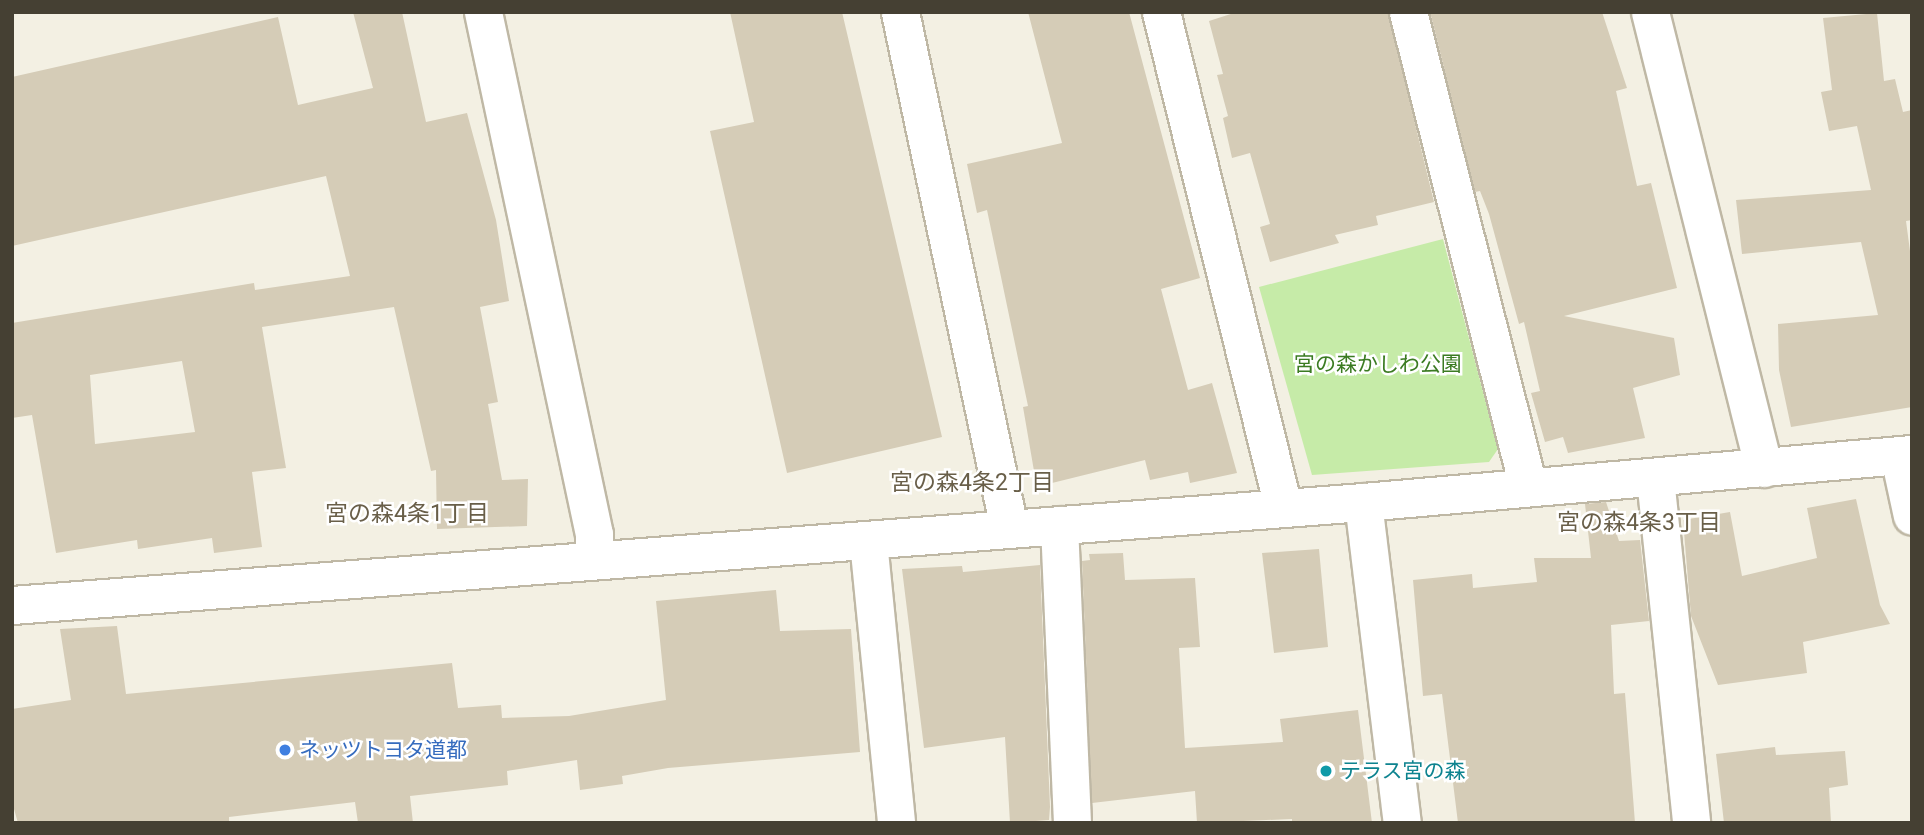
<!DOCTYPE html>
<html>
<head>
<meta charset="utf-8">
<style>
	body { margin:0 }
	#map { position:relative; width:1924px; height:835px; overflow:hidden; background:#f3f0e3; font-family:Roboto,"Noto Sans JP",sans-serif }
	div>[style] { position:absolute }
	.green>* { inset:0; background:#c6eba8 }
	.building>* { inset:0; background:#d5ccb7 }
	.roads { filter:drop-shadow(2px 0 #bfb8a5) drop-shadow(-2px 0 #bfb8a5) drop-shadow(0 2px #bfb8a5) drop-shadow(0 -2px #bfb8a5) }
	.minor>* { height:37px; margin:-18.5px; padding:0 18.5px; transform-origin:18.5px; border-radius:18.5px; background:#fff }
	.dots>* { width:19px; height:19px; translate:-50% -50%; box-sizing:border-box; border:4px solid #fff; border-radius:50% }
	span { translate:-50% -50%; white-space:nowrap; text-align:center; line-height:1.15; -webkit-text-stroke:5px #fff; paint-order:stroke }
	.park-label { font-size:21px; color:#3b7b22 }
	.shop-label { font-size:21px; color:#366cbe }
	.left { translate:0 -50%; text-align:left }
	.culture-label { font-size:21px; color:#0d838f }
	.neighbourhood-label { font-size:23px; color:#695f49 }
	.frame { position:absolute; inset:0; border:14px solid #454033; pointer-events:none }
</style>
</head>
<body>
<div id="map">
	<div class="green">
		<i style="clip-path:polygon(1443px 239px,1498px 449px,1489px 462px,1312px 475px,1259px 287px)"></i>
	</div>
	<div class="building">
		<i style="clip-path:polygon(evenodd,353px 12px,402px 12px,426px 122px,467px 113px,496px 220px,509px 301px,480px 307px,498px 402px,488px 404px,502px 480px,528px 479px,527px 526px,437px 529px,436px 470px,431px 471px,394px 307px,262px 327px,286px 468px,252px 472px,262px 547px,214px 553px,212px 538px,138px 549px,137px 540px,56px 553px,32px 415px,12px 418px,12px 323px,254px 283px,255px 290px,350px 276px,326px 176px,12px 246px,12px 77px,278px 17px,298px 105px,373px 88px,353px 12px,182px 361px,195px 432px,95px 444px,90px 375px,182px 361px)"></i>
		<i style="clip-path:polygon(730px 12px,842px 12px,942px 437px,787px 473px,710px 131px,754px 122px)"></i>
		<i style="clip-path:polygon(1028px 12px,1129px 12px,1200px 278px,1161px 289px,1188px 390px,1212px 383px,1237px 473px,1190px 483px,1188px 472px,1150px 480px,1145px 460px,1052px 483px,1034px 471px,1023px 407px,1028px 406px,987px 210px,977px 213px,967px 164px,1062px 143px)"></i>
		<i style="clip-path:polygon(1237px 12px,1388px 12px,1434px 202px,1376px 216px,1378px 225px,1335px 235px,1339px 243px,1270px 262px,1260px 227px,1270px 224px,1250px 153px,1232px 158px,1223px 118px,1228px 116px,1217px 75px,1223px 74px,1209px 21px)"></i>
		<i style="clip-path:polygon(1430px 12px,1602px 12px,1627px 88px,1616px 91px,1637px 186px,1651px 183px,1677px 288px,1564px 316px,1674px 338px,1680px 375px,1633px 388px,1645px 438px,1568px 453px,1563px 437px,1545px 442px,1531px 393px,1540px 391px,1524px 322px,1519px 324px,1489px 214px,1480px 191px,1475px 192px)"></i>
		<i style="clip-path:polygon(1877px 13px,1884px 81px,1895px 79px,1903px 112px,1912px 110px,1912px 220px,1906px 221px,1912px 266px,1912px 407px,1791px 427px,1779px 370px,1778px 324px,1878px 315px,1861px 242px,1742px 254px,1736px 200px,1871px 190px,1857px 126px,1829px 131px,1821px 92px,1832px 90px,1823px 18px)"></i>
		<i style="clip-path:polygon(1856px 499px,1880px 605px,1890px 624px,1803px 642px,1807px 673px,1718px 685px,1691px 616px,1683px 520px,1730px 512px,1742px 576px,1817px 558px,1807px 508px)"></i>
		<i style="clip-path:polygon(1606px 502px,1619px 541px,1640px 540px,1649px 621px,1611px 625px,1614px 694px,1625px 693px,1635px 823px,1458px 823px,1442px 694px,1423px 696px,1413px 580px,1472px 574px,1473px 588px,1537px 582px,1534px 558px,1591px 558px,1585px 504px)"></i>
		<i style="clip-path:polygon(1319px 549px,1328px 647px,1274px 653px,1262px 553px)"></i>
		<i style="clip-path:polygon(1123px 553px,1125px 580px,1195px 578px,1200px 647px,1179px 648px,1185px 748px,1283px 742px,1280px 719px,1358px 710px,1372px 823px,1292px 823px,1292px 819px,1197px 823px,1195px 791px,1092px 803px,1082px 561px,1090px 560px,1089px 554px)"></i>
		<i style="clip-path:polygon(1040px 565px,1050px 807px,1049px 820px,1010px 823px,1005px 737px,924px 748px,902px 569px,962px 566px,963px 572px)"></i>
		<i style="clip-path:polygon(776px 590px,780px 631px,851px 629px,860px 752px,668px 768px,622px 776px,623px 784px,580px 790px,577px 760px,507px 771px,508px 785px,410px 796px,413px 823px,358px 823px,355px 802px,229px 817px,229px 823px,18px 823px,12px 802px,12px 709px,71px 700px,60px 629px,117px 626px,126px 694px,452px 663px,458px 708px,501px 705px,502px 718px,569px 716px,666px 700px,656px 601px)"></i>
		<i style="clip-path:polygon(1775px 747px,1776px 755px,1845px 751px,1848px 785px,1829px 788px,1831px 823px,1724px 823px,1716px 754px)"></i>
	</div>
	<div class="roads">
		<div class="minor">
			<i style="left:483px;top:12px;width:534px;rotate:78deg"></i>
			<i style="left:594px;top:534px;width:25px;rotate:90deg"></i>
			<i style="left:900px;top:12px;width:527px;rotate:78.07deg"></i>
			<i style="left:1161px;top:12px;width:510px;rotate:76.15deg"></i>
			<i style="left:1408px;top:12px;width:490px;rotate:75.8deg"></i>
			<i style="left:1650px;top:12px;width:470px;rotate:76deg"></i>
			<i style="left:1899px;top:456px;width:61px;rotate:77.8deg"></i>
			<i style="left:1655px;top:478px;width:347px;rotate:84deg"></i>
			<i style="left:1363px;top:502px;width:323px;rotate:83.1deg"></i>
			<i style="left:1059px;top:525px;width:298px;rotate:87.5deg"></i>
			<i style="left:868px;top:541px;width:283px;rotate:84.3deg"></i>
			<i style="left:12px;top:605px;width:1355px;rotate:-4.36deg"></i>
			<i style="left:1363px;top:502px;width:551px;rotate:-5deg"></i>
		</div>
	</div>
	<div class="dots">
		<i style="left:285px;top:750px;background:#3f7fe0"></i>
		<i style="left:1326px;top:771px;background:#0f9aa8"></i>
	</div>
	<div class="park-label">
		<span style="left:1378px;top:364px">宮の森かしわ公園</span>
	</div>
	<div class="shop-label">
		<span class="left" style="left:299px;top:750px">ネッツトヨタ道都</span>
	</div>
	<div class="culture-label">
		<span class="left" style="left:1340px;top:771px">テラス宮の森</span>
	</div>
	<div class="neighbourhood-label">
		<span style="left:972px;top:483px">宮の森4条2丁目</span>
		<span style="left:407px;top:514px">宮の森4条1丁目</span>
		<span style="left:1639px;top:523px">宮の森4条3丁目</span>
	</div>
	<div class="frame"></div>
</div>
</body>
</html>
